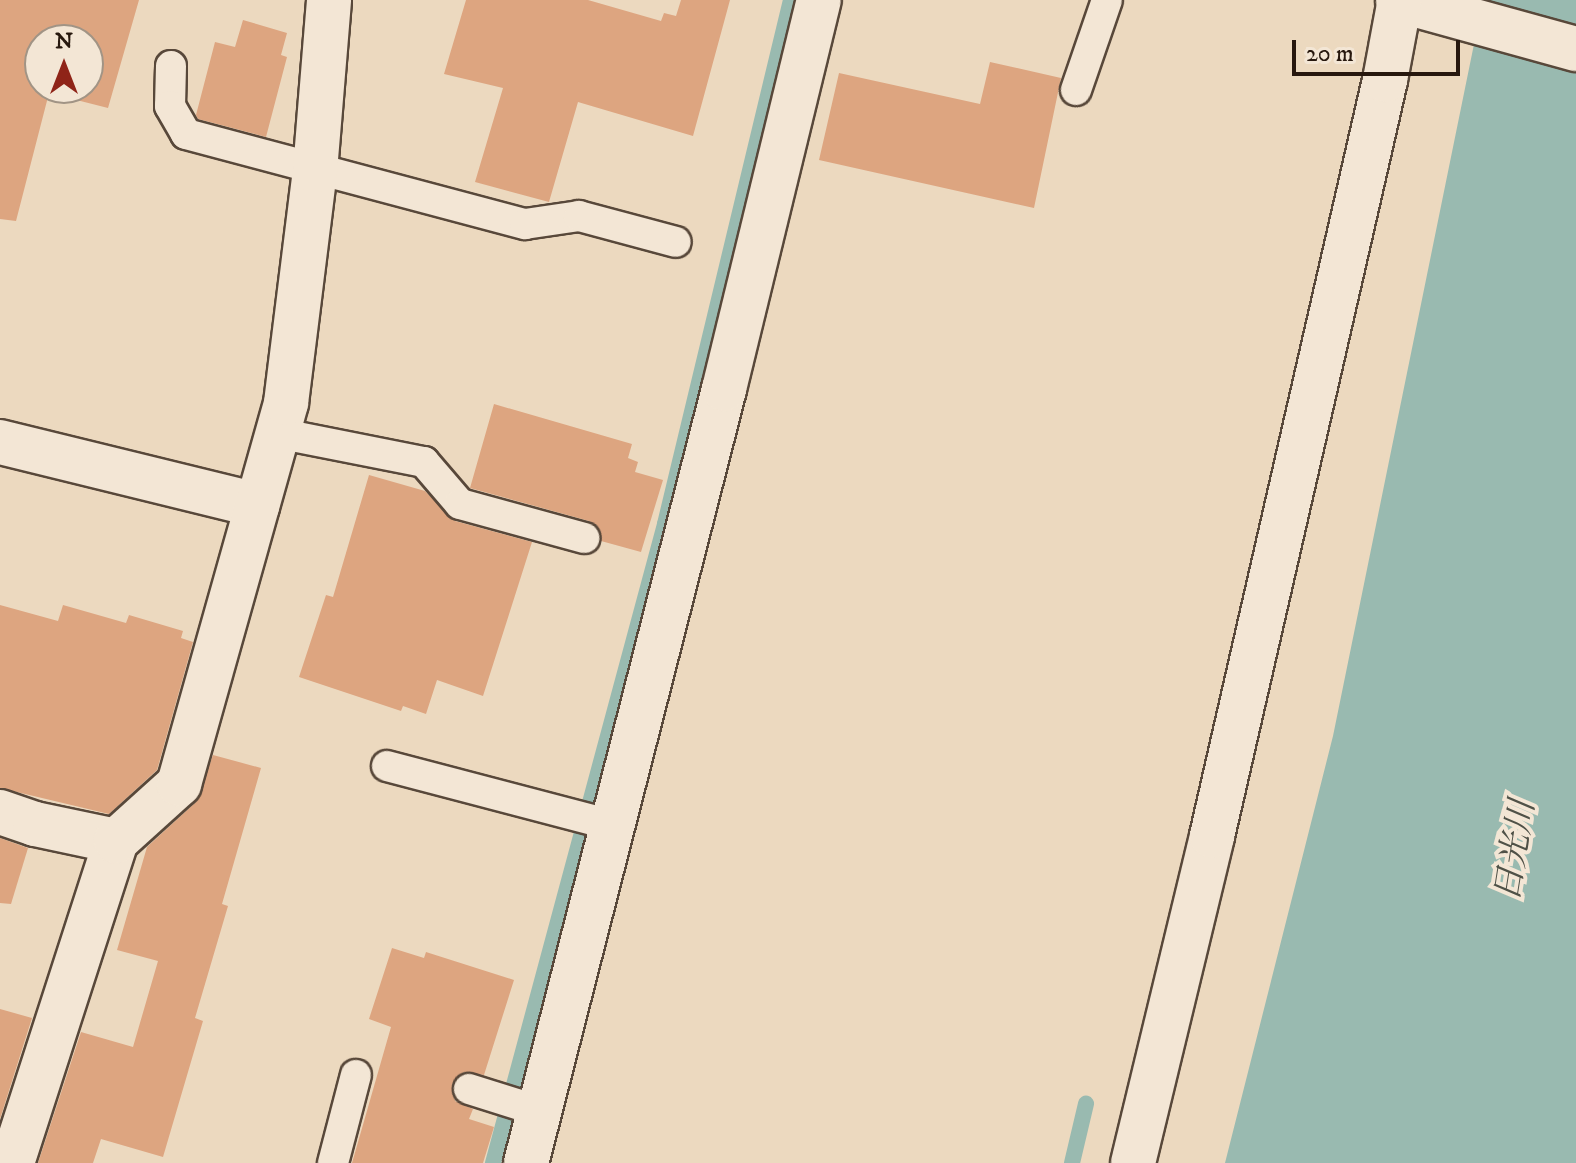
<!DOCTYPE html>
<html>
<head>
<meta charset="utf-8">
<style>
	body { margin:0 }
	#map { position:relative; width:1576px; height:1163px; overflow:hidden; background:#ecd9bf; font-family:"IM FELL DW Pica","Noto Serif JP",serif }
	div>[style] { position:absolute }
	.water>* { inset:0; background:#99bab0 }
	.stream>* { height:16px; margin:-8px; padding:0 8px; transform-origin:8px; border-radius:8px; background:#99bab0 }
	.building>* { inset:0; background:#dda580 }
	.roads { filter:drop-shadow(2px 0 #58483a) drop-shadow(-2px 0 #58483a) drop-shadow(0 2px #58483a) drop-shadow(0 -2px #58483a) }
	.service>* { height:30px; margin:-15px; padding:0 15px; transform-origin:15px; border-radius:15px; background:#f3e6d5 }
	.minor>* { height:44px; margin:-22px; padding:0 22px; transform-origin:22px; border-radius:22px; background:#f3e6d5 }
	span { translate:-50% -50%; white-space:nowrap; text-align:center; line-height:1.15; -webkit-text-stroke:8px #f3e6d5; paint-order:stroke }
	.water-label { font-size:34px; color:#4f5147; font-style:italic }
	.north { position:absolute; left:24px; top:24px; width:80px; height:80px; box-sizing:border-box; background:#f3e6d5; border:2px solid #a19485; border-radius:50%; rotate:0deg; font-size:22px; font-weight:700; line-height:32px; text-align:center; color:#27180e }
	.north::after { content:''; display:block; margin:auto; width:28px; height:36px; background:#8f2418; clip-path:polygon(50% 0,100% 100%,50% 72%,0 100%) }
	.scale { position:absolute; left:1292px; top:40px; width:168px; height:36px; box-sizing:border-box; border:4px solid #27180e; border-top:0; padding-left:10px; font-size:24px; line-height:28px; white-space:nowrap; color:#27180e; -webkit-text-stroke:6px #f3e6d5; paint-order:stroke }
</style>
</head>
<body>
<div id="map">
	<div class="water">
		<i style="clip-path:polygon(1483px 0,1576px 0,1576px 1163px,1225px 1163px,1333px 736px)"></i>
	</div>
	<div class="stream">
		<i style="left:493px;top:1163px;width:662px;rotate:-74.93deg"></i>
		<i style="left:665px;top:524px;width:539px;rotate:-76.48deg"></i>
		<i style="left:1072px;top:1163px;width:61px;rotate:-76.7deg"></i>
	</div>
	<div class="building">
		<i style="clip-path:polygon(evenodd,0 0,139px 0,108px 108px,49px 93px,16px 221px,0 219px,0 0,40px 40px,88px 40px,88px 88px,40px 88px,40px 40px)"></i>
		<i style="clip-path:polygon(466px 0,588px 0,661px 21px,664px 13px,676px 16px,681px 0,730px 0,693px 136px,578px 102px,549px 202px,475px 182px,503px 88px,444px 74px)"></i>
		<i style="clip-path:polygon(243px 20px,287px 33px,281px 55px,287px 57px,266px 137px,198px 119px,196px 115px,215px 42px,235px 47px)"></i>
		<i style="clip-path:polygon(990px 62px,1061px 78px,1034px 208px,819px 160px,839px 73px,980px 104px)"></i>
		<i style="clip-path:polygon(494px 404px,632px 444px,628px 458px,638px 462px,635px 472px,663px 480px,641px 552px,601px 541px,597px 526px,589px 521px,470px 488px)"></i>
		<i style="clip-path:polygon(369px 475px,425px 491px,455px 521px,532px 542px,483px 696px,437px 680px,426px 714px,403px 706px,401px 711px,299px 677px,326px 595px,333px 597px)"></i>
		<i style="clip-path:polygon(0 605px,58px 621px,63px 605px,126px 623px,129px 615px,183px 631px,181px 638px,193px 642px,157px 770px,109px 814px,0 788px)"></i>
		<i style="clip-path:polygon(213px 755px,261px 768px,222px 904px,228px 906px,195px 1018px,203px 1021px,163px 1157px,101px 1139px,93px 1163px,38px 1163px,81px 1032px,133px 1047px,158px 961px,117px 950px,147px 847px,196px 802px)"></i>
		<i style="clip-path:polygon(0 838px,28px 848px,11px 904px,0 903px)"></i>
		<i style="clip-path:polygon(392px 948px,424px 958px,426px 952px,514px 980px,484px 1075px,464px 1072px,452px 1084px,455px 1101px,473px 1109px,469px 1119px,494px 1127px,483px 1163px,352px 1163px,391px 1027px,369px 1019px)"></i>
		<i style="clip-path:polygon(0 1009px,32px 1018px,0 1119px)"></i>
	</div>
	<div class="roads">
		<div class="service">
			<i style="left:171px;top:66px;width:40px;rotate:91.4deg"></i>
			<i style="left:170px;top:106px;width:32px;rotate:60deg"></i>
			<i style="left:186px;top:134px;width:351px;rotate:14.9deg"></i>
			<i style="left:525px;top:224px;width:55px;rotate:-8.4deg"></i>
			<i style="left:579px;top:216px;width:100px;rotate:15deg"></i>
			<i style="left:1076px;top:90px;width:95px;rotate:-71deg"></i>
			<i style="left:277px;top:433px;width:150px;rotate:11.2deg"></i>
			<i style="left:424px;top:462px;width:55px;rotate:49.4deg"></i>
			<i style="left:460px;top:504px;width:129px;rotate:15.3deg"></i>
			<i style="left:387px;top:766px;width:233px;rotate:14.7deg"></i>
			<i style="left:469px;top:1089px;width:73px;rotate:17.4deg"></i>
			<i style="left:333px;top:1163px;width:91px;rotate:-75.4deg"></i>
		</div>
		<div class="minor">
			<i style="left:1398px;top:0;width:185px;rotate:15.4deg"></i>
			<i style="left:0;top:442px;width:265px;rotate:13.8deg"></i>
			<i style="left:0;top:812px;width:37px;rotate:19deg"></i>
			<i style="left:35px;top:824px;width:83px;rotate:11.9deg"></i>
			<i style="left:12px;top:1163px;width:338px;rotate:-72.1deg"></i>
			<i style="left:116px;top:841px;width:85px;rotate:-42.1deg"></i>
			<i style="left:179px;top:784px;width:396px;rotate:-74.3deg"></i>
			<i style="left:286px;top:403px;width:234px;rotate:-82.9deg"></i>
			<i style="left:315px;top:171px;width:172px;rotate:-85.3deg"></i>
			<i style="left:526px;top:1163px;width:799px;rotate:-75.65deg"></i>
			<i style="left:724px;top:389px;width:400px;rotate:-76.3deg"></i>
			<i style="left:1133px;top:1163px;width:336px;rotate:-76.4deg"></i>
			<i style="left:1212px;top:836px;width:776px;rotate:-77.11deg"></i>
			<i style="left:1385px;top:80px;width:81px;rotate:-79.4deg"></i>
		</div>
	</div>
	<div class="water-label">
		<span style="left:1516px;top:851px;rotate:-81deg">日光川</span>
	</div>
	<div class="north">N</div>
	<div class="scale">20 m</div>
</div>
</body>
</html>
